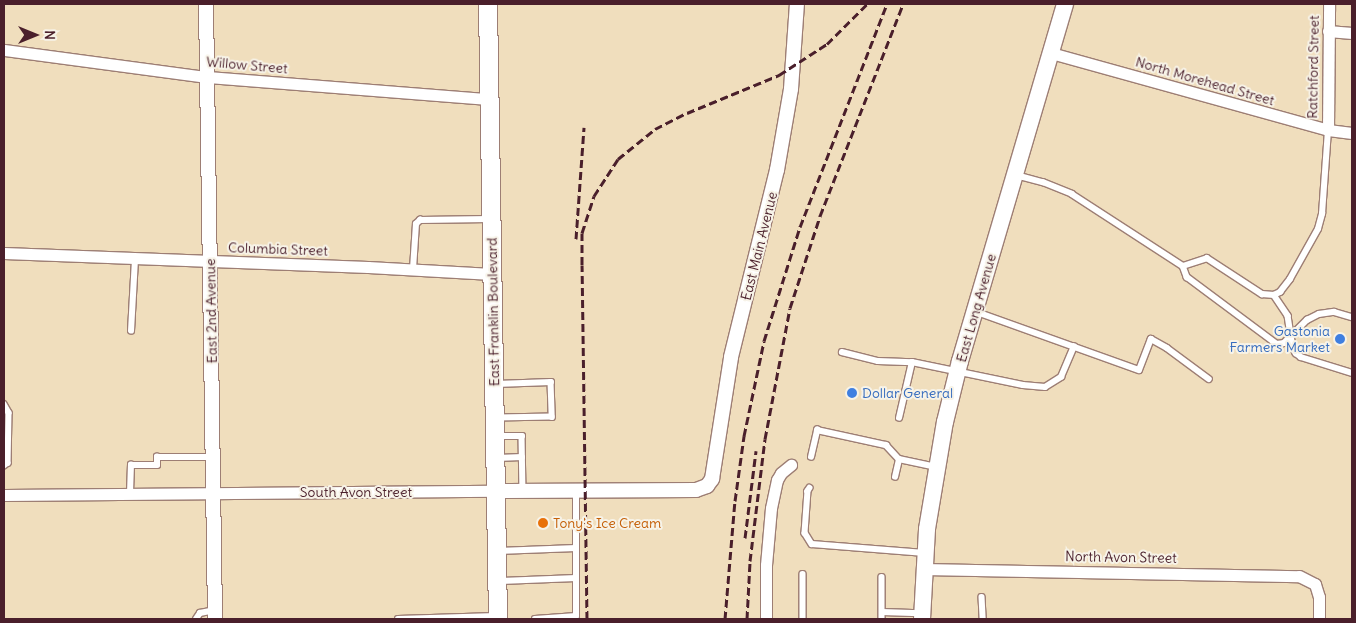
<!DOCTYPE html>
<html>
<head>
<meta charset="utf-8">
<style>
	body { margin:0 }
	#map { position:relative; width:1356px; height:623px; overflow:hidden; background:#f0debd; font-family:Delius,sans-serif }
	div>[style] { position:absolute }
	.roads { filter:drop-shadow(1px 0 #9d7e74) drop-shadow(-1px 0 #9d7e74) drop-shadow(0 1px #9d7e74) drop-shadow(0 -1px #9d7e74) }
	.service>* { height:5.5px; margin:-2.75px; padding:0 2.75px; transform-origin:2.75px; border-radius:2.75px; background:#fff }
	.minor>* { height:11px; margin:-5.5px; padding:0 5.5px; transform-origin:5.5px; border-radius:5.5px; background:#fff }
	.tertiary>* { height:14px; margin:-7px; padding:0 7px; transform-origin:7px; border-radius:7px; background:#fff }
	.secondary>* { height:16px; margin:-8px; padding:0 8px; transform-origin:8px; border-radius:8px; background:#fff }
	.primary>* { height:18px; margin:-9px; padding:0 9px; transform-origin:9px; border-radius:9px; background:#fff }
	.rail>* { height:3px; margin-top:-1.5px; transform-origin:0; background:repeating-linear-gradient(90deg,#4a1f2b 0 8px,transparent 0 12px) }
	.dots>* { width:14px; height:14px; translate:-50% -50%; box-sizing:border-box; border:2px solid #f7f3e8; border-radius:50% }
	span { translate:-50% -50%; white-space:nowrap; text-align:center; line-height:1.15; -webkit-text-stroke:4px #f7f3e8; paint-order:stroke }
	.street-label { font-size:14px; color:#4a1f2b }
	.shop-label { font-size:14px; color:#366cbe }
	.right { translate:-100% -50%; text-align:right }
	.left { translate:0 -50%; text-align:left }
	.food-label { font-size:14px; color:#c56008 }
	.frame { position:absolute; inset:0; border:5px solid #4a1f2b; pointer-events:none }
	.north { position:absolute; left:10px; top:10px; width:50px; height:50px; -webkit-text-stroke:4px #f7f3e8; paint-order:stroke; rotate:90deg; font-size:14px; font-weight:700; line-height:20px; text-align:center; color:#4a1f2b }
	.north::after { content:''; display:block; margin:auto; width:18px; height:22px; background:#4a1f2b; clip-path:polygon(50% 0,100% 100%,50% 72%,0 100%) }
</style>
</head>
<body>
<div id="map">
	<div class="roads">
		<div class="service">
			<i style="left:1016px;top:175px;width:28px;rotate:15deg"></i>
			<i style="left:1043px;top:182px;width:31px;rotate:22deg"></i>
			<i style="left:1072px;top:194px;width:132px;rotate:33deg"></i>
			<i style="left:1183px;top:266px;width:25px;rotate:-18deg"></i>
			<i style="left:1207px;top:258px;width:66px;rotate:33.2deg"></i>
			<i style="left:1262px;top:294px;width:12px;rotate:5deg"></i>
			<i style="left:1274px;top:295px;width:7px;rotate:-27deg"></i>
			<i style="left:1280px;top:292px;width:16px;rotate:-52deg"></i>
			<i style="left:1290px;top:279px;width:57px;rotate:-60.8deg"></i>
			<i style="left:1318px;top:229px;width:16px;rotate:-75deg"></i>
			<i style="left:1322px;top:214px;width:84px;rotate:-85.9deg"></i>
			<i style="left:1183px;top:266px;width:12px;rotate:70deg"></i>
			<i style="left:1187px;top:277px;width:112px;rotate:36.7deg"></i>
			<i style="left:1277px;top:344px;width:7px;rotate:-8deg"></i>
			<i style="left:1284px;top:343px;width:33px;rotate:-45deg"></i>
			<i style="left:1307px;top:320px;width:13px;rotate:-27deg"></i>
			<i style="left:1319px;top:314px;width:15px;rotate:-8deg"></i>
			<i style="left:1334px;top:312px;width:19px;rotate:16deg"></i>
			<i style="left:413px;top:269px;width:45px;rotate:-86.2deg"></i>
			<i style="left:416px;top:224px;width:6px;rotate:-45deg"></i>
			<i style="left:420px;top:220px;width:69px;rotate:-0.8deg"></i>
			<i style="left:1274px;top:295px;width:25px;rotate:56deg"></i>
			<i style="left:1288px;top:316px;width:31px;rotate:81deg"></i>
			<i style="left:1293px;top:347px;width:7px;rotate:63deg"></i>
			<i style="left:1296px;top:353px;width:6px;rotate:39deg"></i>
			<i style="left:1301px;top:357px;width:53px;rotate:17.4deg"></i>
			<i style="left:977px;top:312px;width:172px;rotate:19.7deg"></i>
			<i style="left:1139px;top:370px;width:33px;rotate:-69deg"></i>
			<i style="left:1151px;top:339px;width:18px;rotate:29deg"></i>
			<i style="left:1167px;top:348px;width:52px;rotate:36.4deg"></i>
			<i style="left:131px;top:331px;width:72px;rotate:-86.8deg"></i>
			<i style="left:842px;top:352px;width:37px;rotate:14deg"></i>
			<i style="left:878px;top:361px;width:34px;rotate:2deg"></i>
			<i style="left:912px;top:362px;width:113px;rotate:11.7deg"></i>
			<i style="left:1023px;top:385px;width:22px;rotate:5deg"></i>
			<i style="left:1045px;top:387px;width:19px;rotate:-32deg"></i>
			<i style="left:1061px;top:377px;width:33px;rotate:-67deg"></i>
			<i style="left:496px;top:384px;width:55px;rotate:-2.1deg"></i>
			<i style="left:551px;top:382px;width:35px;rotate:88deg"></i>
			<i style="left:552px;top:417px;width:54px;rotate:178.9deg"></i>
			<i style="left:4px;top:404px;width:10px;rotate:61deg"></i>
			<i style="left:9px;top:413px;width:50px;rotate:91.1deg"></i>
			<i style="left:8px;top:463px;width:5px;rotate:143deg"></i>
			<i style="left:899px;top:418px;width:57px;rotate:-76.9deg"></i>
			<i style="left:497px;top:436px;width:25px"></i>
			<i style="left:522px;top:436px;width:55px;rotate:89deg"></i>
			<i style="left:811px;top:457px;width:28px;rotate:-77deg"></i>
			<i style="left:817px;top:430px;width:71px;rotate:12.3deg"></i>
			<i style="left:886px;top:445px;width:19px;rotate:47deg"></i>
			<i style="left:899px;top:459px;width:38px;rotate:12deg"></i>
			<i style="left:497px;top:458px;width:25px;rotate:-2deg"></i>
			<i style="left:895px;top:477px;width:18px;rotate:-77deg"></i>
			<i style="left:810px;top:488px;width:4px;rotate:124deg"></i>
			<i style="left:808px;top:491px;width:42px;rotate:94.1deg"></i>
			<i style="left:805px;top:533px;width:13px;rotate:58deg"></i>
			<i style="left:812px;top:544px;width:113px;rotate:4.6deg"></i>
			<i style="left:130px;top:493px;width:28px;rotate:-88deg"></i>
			<i style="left:131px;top:465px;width:26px"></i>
			<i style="left:157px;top:465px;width:8px;rotate:-90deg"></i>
			<i style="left:157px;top:457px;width:55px"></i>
			<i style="left:498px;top:551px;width:78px;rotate:-2.2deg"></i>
			<i style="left:803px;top:574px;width:45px;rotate:90deg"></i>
			<i style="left:882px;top:577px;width:42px;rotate:90deg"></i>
			<i style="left:501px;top:581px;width:75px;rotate:-2.3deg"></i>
			<i style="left:982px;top:597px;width:22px;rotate:87deg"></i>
			<i style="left:882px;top:612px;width:38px;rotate:2deg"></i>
			<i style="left:196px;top:619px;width:7px;rotate:-56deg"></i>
			<i style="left:200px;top:613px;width:15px;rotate:-11deg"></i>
			<i style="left:398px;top:619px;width:98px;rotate:-1.8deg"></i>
			<i style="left:535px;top:619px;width:41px;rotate:-4.2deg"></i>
			<i style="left:576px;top:616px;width:125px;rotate:-90deg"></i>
		</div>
		<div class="minor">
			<i style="left:1328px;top:31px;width:24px;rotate:5deg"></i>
			<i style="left:4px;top:50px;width:205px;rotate:7.6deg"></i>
			<i style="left:207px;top:77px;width:283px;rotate:4.5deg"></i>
			<i style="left:1051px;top:53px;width:288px;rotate:15.5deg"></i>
			<i style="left:1328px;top:130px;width:24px;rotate:7deg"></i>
			<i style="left:1328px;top:130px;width:126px;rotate:-89.5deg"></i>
			<i style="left:4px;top:253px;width:364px;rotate:2.2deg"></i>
			<i style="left:368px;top:267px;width:124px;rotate:3.2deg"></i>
			<i style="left:4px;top:495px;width:492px;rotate:-0.5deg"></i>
			<i style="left:923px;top:569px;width:376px;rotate:1.1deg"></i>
			<i style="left:1299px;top:576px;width:18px;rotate:27deg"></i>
			<i style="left:1315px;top:584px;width:14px;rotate:73deg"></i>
			<i style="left:1319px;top:597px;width:22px;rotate:90deg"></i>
			<i style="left:766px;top:619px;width:54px;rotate:-90deg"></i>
			<i style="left:766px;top:565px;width:57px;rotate:-85deg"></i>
			<i style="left:771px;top:508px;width:29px;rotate:-78deg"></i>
			<i style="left:777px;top:480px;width:8px;rotate:-60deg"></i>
			<i style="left:781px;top:473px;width:13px;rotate:-39deg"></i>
		</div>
		<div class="tertiary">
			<i style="left:206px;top:4px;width:615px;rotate:89.16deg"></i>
			<i style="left:496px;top:491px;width:200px;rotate:-0.3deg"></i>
			<i style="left:696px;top:490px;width:12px;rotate:-20deg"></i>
			<i style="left:707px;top:486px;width:9px;rotate:-54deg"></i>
			<i style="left:712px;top:479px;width:123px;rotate:-81.1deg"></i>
			<i style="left:731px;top:357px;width:193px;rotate:-76.2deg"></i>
			<i style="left:777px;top:170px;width:82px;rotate:-80.2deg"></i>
			<i style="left:791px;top:89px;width:85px;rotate:-86deg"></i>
		</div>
		<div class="secondary">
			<i style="left:922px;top:619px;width:90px;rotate:-86.8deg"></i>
			<i style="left:927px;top:529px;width:109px;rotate:-80.5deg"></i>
			<i style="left:945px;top:422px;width:63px;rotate:-76.2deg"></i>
			<i style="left:960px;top:361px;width:372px;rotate:-73.6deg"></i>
		</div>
		<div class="primary">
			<i style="left:488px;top:4px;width:615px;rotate:89.07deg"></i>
		</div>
	</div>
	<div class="rail">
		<i style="left:576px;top:239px;width:112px;rotate:-85.9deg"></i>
		<i style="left:745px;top:538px;width:88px;rotate:-82.8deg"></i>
		<i style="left:587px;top:619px;width:354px;rotate:-90.8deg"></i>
		<i style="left:582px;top:265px;width:32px;rotate:-90deg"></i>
		<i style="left:582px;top:233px;width:39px;rotate:-72deg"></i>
		<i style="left:594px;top:196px;width:44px;rotate:-57deg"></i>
		<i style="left:618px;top:159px;width:48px;rotate:-39deg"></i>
		<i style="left:655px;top:129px;width:36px;rotate:-27deg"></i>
		<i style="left:687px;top:113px;width:100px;rotate:-22.4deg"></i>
		<i style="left:779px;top:75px;width:57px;rotate:-32.9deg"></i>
		<i style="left:827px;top:44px;width:57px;rotate:-45deg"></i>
		<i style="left:725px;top:619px;width:118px;rotate:-85.2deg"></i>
		<i style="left:735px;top:501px;width:66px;rotate:-82.1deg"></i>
		<i style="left:744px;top:436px;width:97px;rotate:-78.1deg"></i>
		<i style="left:764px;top:341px;width:120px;rotate:-72.5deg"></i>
		<i style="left:800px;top:227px;width:239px;rotate:-68.7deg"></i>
		<i style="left:747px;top:619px;width:58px;rotate:-87deg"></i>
		<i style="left:750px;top:561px;width:123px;rotate:-83deg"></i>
		<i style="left:765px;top:439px;width:133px;rotate:-79.2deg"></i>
		<i style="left:790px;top:308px;width:97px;rotate:-71.9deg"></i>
		<i style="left:820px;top:216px;width:228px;rotate:-68.6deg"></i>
	</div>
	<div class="dots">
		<i style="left:1340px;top:339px;background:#3f7fe0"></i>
		<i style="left:852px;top:393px;background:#3f7fe0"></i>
		<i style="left:543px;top:523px;background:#e8710a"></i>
	</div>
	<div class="street-label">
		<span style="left:247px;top:65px;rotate:5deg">Willow Street</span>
		<span style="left:1313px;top:67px;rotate:-89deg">Ratchford Street</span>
		<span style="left:1205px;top:81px;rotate:16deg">North Morehead Street</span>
		<span style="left:759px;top:246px;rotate:-76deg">East Main Avenue</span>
		<span style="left:278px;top:249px;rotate:2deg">Columbia Street</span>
		<span style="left:976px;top:308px;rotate:-74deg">East Long Avenue</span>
		<span style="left:211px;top:311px;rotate:-91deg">East 2nd Avenue</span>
		<span style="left:493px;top:312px;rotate:-91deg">East Franklin Boulevard</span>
		<span style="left:356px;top:492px">South Avon Street</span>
		<span style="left:1121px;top:557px;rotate:1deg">North Avon Street</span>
	</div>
	<div class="shop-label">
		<span class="right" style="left:1330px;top:339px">Gastonia<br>Farmers Market</span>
		<span class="left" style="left:862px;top:393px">Dollar General</span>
	</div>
	<div class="food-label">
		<span class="left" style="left:553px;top:523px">Tony's Ice Cream</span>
	</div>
	<div class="frame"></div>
	<div class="north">N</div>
</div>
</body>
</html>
